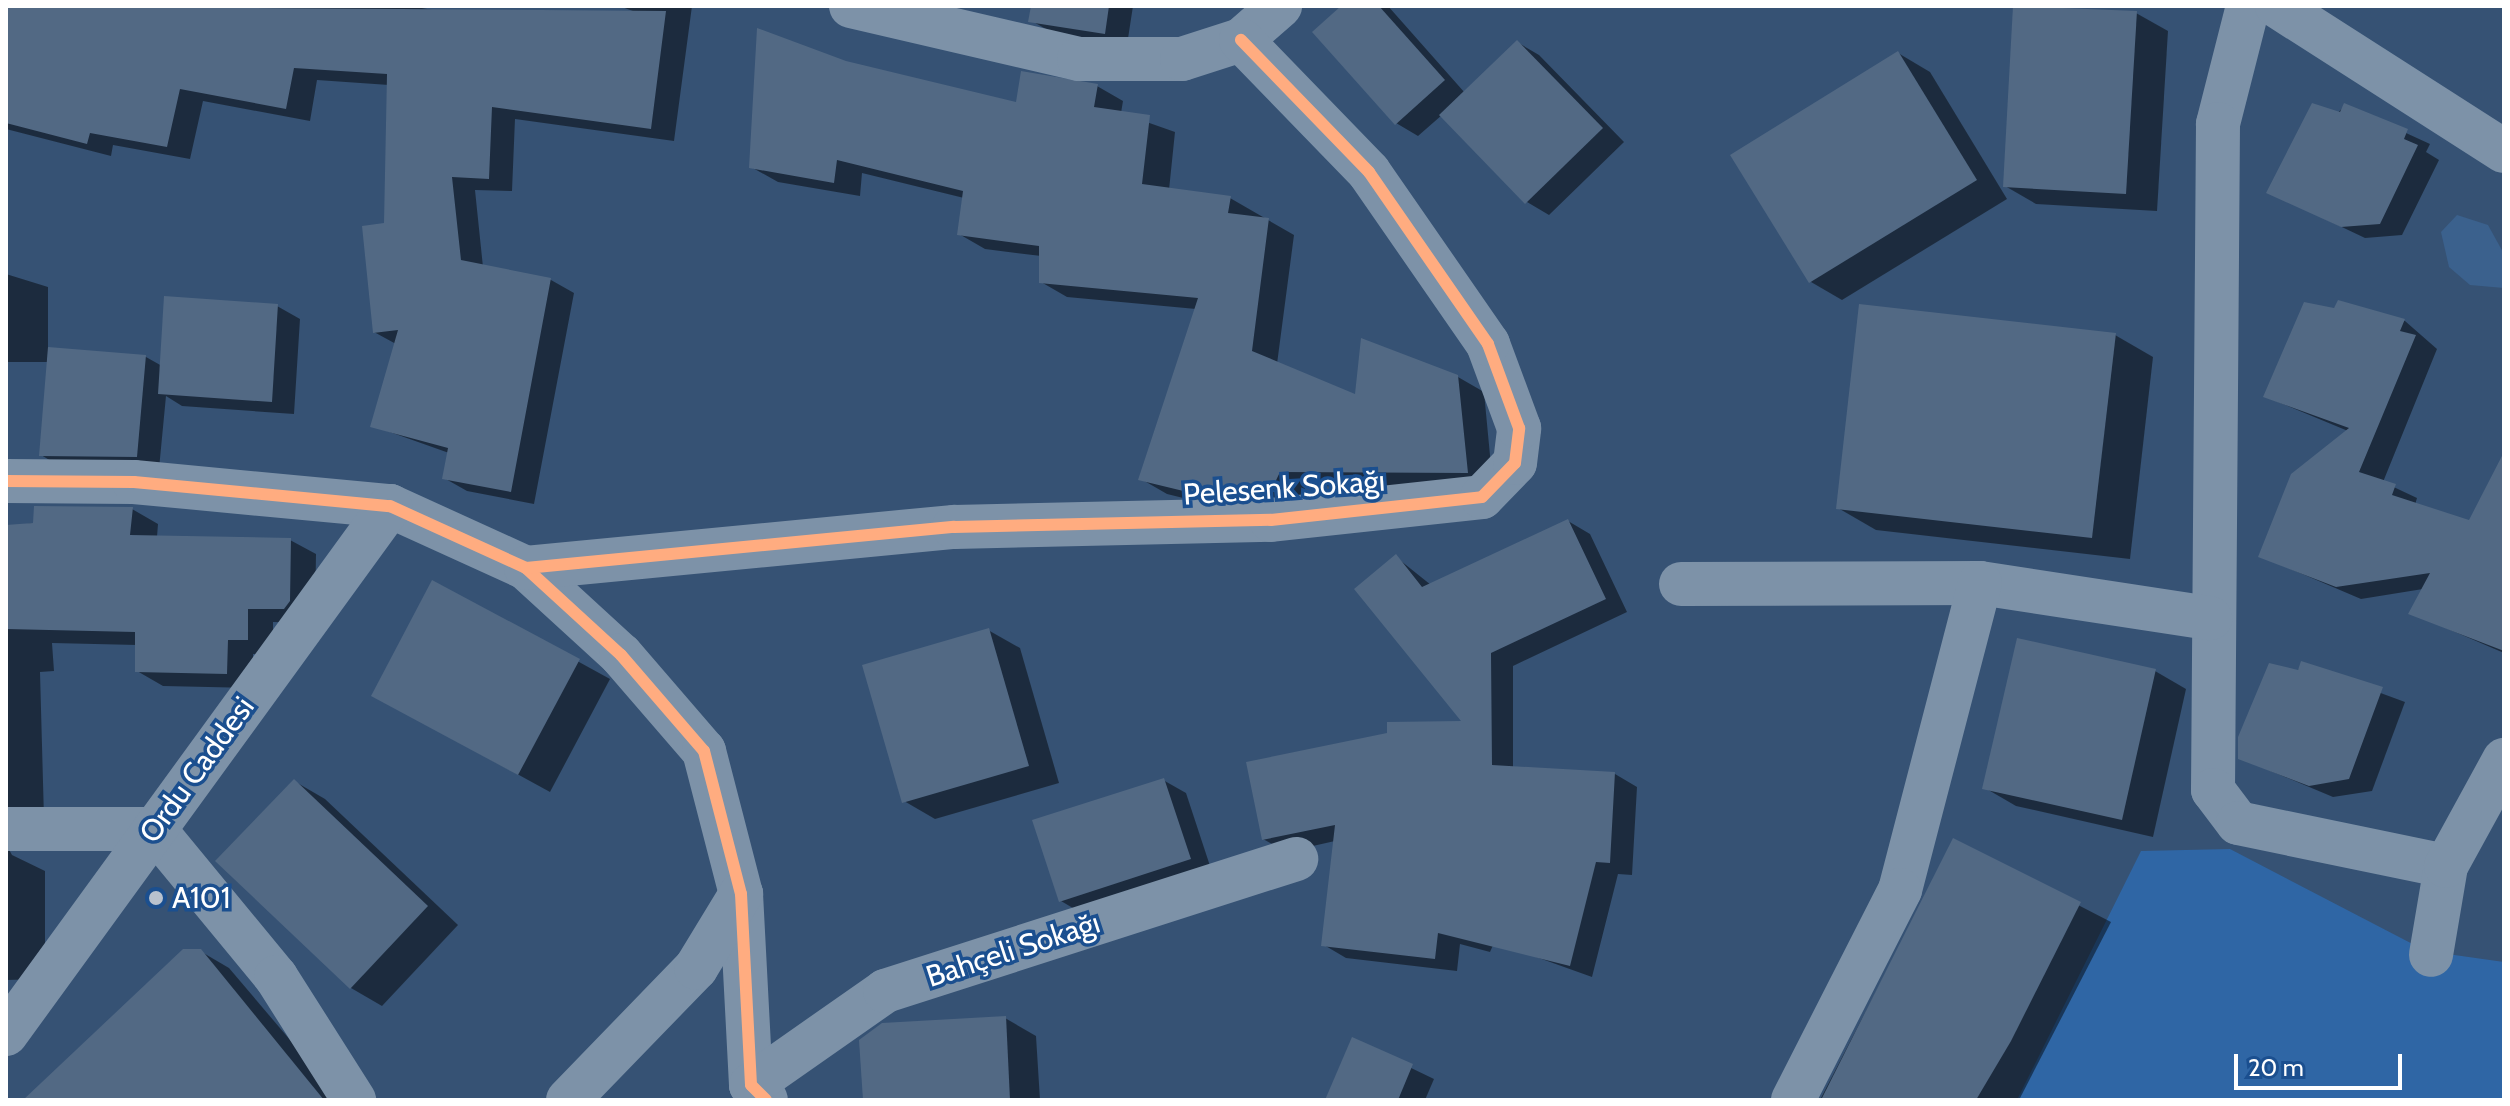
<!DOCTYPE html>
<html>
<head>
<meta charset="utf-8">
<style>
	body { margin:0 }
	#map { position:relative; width:2510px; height:1106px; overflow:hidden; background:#365274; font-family:Cabin,sans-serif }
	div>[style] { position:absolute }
	.green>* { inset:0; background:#2f66a5 }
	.water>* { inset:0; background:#3b618d }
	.shadow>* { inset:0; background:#0007 }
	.building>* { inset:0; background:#526984 }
	.minor>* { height:44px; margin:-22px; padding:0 22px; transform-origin:22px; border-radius:22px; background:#7d92a8 }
	.cycleway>* { height:12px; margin:-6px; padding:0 6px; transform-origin:6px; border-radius:6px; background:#ffac80 }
	.dots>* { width:22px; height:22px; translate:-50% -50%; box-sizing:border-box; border:4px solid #1b4f8f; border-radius:50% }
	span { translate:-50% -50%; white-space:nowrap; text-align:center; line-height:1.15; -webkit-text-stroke:7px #1b4f8f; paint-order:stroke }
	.street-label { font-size:30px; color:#fff }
	.poi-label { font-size:30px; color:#fff }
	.left { translate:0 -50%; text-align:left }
	.frame { position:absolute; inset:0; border:8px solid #fff; pointer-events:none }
	.scale { position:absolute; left:2234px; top:1054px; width:168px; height:36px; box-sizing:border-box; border:4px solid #fff; border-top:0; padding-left:10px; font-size:24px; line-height:28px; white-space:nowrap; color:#fff; -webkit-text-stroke:6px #1b4f8f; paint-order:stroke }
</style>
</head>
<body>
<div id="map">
	<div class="green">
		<i style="clip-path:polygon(2230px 849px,2426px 951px,2504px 962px,2504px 1100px,2017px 1100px,2141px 851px)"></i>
	</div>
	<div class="water">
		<i style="clip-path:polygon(2457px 215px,2488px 225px,2504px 254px,2504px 288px,2470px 285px,2449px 267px,2441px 232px)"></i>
	</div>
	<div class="shadow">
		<i style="clip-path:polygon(6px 6px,411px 6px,612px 43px,655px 19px,619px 6px,692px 6px,674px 141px,515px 119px,512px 191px,475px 190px,483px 267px,551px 280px,574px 293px,534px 504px,467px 491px,444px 478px,449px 453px,373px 426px,396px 344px,374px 332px,386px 225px,389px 85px,317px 80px,310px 121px,203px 101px,190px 159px,113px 145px,111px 156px,6px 129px)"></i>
		<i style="clip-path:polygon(1033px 6px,1133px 6px,1127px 45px,1053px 33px,1030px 20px)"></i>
		<i style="clip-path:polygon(1344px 6px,1388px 6px,1465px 93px,1517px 42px,1539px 55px,1624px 142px,1549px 215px,1527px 202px,1442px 115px,1418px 136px,1396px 123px)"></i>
		<i style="clip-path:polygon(2136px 13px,2168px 31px,2157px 211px,2036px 204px,2005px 186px)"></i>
		<i style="clip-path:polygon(1898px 53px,1930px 72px,2007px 199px,1842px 300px,1811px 282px)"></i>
		<i style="clip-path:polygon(845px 63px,1018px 105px,1097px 86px,1123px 101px,1121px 113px,1175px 132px,1169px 190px,1230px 198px,1294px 235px,1277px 364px,1357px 397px,1458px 377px,1484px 392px,1493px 487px,1306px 486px,1296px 509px,1232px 510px,1167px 494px,1141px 479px,1196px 309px,1067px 297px,1041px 282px,1041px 256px,985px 249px,959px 234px,964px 198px,862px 173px,860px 196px,778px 182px,751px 167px)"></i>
		<i style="clip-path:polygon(2345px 105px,2430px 144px,2426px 152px,2439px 160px,2402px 235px,2365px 238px,2268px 192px)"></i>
		<i style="clip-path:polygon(6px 274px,48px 287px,48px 349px,146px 357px,162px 366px,277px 306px,300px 319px,294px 414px,182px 406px,166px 396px,159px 469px,63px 468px,41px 455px,49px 362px,6px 362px)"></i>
		<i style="clip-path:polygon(2339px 302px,2405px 321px,2437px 349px,2383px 482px,2417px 498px,2415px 505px,2470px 522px,2504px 457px,2504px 653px,2411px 613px,2423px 589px,2361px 599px,2260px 556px,2348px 431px,2266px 397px)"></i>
		<i style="clip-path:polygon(2115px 335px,2153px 357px,2130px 559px,1876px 530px,1838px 508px)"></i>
		<i style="clip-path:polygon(132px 509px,158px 524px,157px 537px,290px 540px,316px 554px,315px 616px,310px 623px,273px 622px,273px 654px,253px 654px,253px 688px,163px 686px,137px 671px,137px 645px,52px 643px,54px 671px,40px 672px,44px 818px,6px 844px,12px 855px,45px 871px,45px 979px,6px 980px,6px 527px)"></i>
		<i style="clip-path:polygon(1568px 521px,1590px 534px,1627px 612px,1513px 666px,1513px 769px,1615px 774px,1637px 787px,1632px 875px,1618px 874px,1592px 977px,1525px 953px,1515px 896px,1490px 952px,1460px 944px,1457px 971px,1346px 958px,1324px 945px,1335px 841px,1286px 852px,1263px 839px,1466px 723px,1396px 557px,1431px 585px)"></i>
		<i style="clip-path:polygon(433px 582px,610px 679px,550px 792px,405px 713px)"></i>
		<i style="clip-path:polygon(988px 630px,1020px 648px,1059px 783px,935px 819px,904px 801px)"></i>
		<i style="clip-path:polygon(2302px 664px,2405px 702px,2372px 791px,2333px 797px,2240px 758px)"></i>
		<i style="clip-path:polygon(2155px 671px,2186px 689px,2153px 837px,2016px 806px,1985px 788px)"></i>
		<i style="clip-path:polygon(1163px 780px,1186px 793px,1212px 872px,1083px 914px,1061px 901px)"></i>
		<i style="clip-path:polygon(294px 781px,325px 799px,458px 925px,382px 1006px,351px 988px,218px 861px)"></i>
		<i style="clip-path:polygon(1954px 841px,2111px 922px,2019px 1100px,1820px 1100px)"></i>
		<i style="clip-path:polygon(200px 951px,229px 968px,341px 1100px,47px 1100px)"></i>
		<i style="clip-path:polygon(1005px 1018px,1036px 1036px,1040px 1100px,865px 1100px)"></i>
		<i style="clip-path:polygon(1353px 1040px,1434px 1079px,1425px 1100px,1327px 1100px)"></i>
	</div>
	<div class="building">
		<i style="clip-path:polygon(6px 6px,666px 11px,651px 129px,492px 107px,489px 179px,452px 177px,461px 260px,551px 278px,511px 492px,442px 479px,448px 448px,370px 427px,398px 330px,373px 333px,362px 226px,384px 223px,387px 74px,294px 68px,286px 109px,180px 89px,167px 147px,90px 133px,87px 144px,6px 123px)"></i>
		<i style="clip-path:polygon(1031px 6px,1109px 6px,1105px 34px,1028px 22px)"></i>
		<i style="clip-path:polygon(1341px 6px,1379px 6px,1445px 80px,1395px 125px,1312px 32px)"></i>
		<i style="clip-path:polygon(2013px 6px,2137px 11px,2126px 194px,2003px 187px)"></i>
		<i style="clip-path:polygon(757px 28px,846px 61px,1016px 102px,1021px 71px,1098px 84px,1094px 107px,1150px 115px,1142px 184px,1231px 196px,1228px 213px,1269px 218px,1252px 351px,1355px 394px,1361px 338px,1458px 375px,1468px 473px,1280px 472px,1269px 495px,1204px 496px,1138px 480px,1198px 298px,1039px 283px,1039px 246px,957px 235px,963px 191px,837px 160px,834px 183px,749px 168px)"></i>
		<i style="clip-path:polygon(1517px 40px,1603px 128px,1525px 204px,1439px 115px)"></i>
		<i style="clip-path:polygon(1898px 51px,1977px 180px,1809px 283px,1730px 155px)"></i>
		<i style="clip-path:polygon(2312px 103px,2340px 112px,2344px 103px,2408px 129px,2404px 139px,2418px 145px,2380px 224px,2341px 227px,2266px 193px)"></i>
		<i style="clip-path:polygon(164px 296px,278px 304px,272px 402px,158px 394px)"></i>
		<i style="clip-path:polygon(2338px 300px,2405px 319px,2400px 331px,2416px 335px,2359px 472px,2396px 484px,2392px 495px,2469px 520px,2504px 452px,2504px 651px,2408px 614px,2430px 573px,2336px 587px,2258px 557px,2291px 474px,2349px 428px,2263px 397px,2304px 302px,2334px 308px)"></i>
		<i style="clip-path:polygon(1859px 304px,2116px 333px,2092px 538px,1836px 509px)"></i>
		<i style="clip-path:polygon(48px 347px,146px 355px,137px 457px,39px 456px)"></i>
		<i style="clip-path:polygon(34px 506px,133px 507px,130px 535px,291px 538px,290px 601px,284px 609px,248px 609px,248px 640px,228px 640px,227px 674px,135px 672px,135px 632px,6px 629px,6px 525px,33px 523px)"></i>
		<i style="clip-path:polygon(1568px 519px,1606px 599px,1491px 653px,1492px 765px,1615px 772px,1610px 863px,1596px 862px,1570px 966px,1438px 933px,1435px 959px,1321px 946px,1335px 825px,1262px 840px,1246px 762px,1387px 733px,1387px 722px,1461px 721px,1354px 589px,1396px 554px,1422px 587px)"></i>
		<i style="clip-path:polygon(432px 580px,580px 659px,518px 775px,371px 696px)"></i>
		<i style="clip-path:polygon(989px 628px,1029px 766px,902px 803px,862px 665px)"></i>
		<i style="clip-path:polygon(2017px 638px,2156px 669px,2122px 820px,1982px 789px)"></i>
		<i style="clip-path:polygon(2301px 661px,2383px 687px,2349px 779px,2309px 786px,2238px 759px,2238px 737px,2269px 663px,2298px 670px)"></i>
		<i style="clip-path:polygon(1164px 778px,1191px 859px,1059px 902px,1032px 820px)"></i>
		<i style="clip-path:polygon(294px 779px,428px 906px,350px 989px,215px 861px)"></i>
		<i style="clip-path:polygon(1953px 838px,2081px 902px,2011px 1041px,1976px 1100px,1821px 1100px)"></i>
		<i style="clip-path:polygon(183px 949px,201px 949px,324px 1100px,23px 1100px)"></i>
		<i style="clip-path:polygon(1006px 1016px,1010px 1100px,863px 1100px,859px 1040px,882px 1023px)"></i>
		<i style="clip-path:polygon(1352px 1037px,1413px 1064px,1398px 1100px,1325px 1100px)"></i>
	</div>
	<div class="minor">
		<i style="left:851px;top:6px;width:234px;rotate:13.1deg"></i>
		<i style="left:1079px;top:59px;width:103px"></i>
		<i style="left:1182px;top:59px;width:62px;rotate:-17.9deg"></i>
		<i style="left:1241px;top:40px;width:52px;rotate:-41.1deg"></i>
		<i style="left:2248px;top:6px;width:122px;rotate:104.3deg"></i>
		<i style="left:2218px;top:124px;width:666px;rotate:90.43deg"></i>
		<i style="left:2213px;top:790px;width:41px;rotate:52.9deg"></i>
		<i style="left:2238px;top:823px;width:212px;rotate:11.7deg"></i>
		<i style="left:2446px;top:866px;width:90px;rotate:99.6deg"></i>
		<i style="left:2277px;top:6px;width:269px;rotate:32.6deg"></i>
		<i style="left:6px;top:481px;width:128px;rotate:0.4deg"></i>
		<i style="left:134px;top:482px;width:257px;rotate:5.4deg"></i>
		<i style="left:390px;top:506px;width:149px;rotate:24.5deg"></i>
		<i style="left:526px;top:568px;width:129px;rotate:42.5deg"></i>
		<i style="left:621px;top:655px;width:127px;rotate:49.2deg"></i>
		<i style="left:704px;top:751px;width:148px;rotate:75.5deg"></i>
		<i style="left:741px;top:894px;width:191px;rotate:87deg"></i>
		<i style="left:751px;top:1085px;width:21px;rotate:45deg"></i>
		<i style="left:526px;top:568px;width:430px;rotate:-5.5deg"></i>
		<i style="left:954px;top:527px;width:317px;rotate:-1.3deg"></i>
		<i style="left:1271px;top:520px;width:212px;rotate:-6.2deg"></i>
		<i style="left:1482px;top:497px;width:47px;rotate:-45.9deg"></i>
		<i style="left:1515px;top:463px;width:35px;rotate:-83deg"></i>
		<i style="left:1519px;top:428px;width:90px;rotate:-110.3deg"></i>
		<i style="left:1488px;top:344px;width:209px;rotate:-124.7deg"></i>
		<i style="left:1369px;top:172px;width:184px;rotate:-134.1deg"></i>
		<i style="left:1980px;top:583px;width:233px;rotate:8.7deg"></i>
		<i style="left:1681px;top:584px;width:299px;rotate:-0.2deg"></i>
		<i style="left:1980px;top:583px;width:317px;rotate:104.6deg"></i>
		<i style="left:1900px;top:890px;width:236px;rotate:117deg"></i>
		<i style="left:6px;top:829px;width:148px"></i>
		<i style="left:154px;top:829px;width:192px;rotate:50.5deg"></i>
		<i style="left:276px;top:977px;width:146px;rotate:57.6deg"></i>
		<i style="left:2446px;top:866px;width:121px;rotate:-61.3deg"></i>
		<i style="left:6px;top:1034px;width:653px;rotate:-53.97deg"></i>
		<i style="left:751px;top:1085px;width:164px;rotate:-35deg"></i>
		<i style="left:885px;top:991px;width:432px;rotate:-17.8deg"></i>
		<i style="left:568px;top:1100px;width:184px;rotate:-45.9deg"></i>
		<i style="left:696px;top:968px;width:87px;rotate:-58.7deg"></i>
	</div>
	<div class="cycleway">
		<i style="left:6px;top:481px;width:128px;rotate:0.4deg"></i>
		<i style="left:134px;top:482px;width:257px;rotate:5.4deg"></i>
		<i style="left:390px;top:506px;width:149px;rotate:24.5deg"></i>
		<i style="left:526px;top:568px;width:129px;rotate:42.5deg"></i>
		<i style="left:621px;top:655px;width:127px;rotate:49.2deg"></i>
		<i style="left:704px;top:751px;width:148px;rotate:75.5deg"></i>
		<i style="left:741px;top:894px;width:191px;rotate:87deg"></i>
		<i style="left:751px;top:1085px;width:21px;rotate:45deg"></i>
		<i style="left:526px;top:568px;width:430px;rotate:-5.5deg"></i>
		<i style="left:954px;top:527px;width:317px;rotate:-1.3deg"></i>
		<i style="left:1271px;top:520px;width:212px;rotate:-6.2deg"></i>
		<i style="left:1482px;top:497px;width:47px;rotate:-45.9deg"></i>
		<i style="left:1515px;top:463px;width:35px;rotate:-83deg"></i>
		<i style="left:1519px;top:428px;width:90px;rotate:-110.3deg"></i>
		<i style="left:1488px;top:344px;width:209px;rotate:-124.7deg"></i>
		<i style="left:1369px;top:172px;width:184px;rotate:-134.1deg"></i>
	</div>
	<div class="dots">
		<i style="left:156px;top:898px;background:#b9c2ce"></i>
	</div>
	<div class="street-label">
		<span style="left:1284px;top:488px;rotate:-4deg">Pelesenk Sokağı</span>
		<span style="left:197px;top:770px;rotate:-54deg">Ordu Caddesi</span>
		<span style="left:1013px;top:950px;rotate:-18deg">Bahçeli Sokağı</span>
	</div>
	<div class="poi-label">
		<span class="left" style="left:172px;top:898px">A101</span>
	</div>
	<div class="frame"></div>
	<div class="scale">20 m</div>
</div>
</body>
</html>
